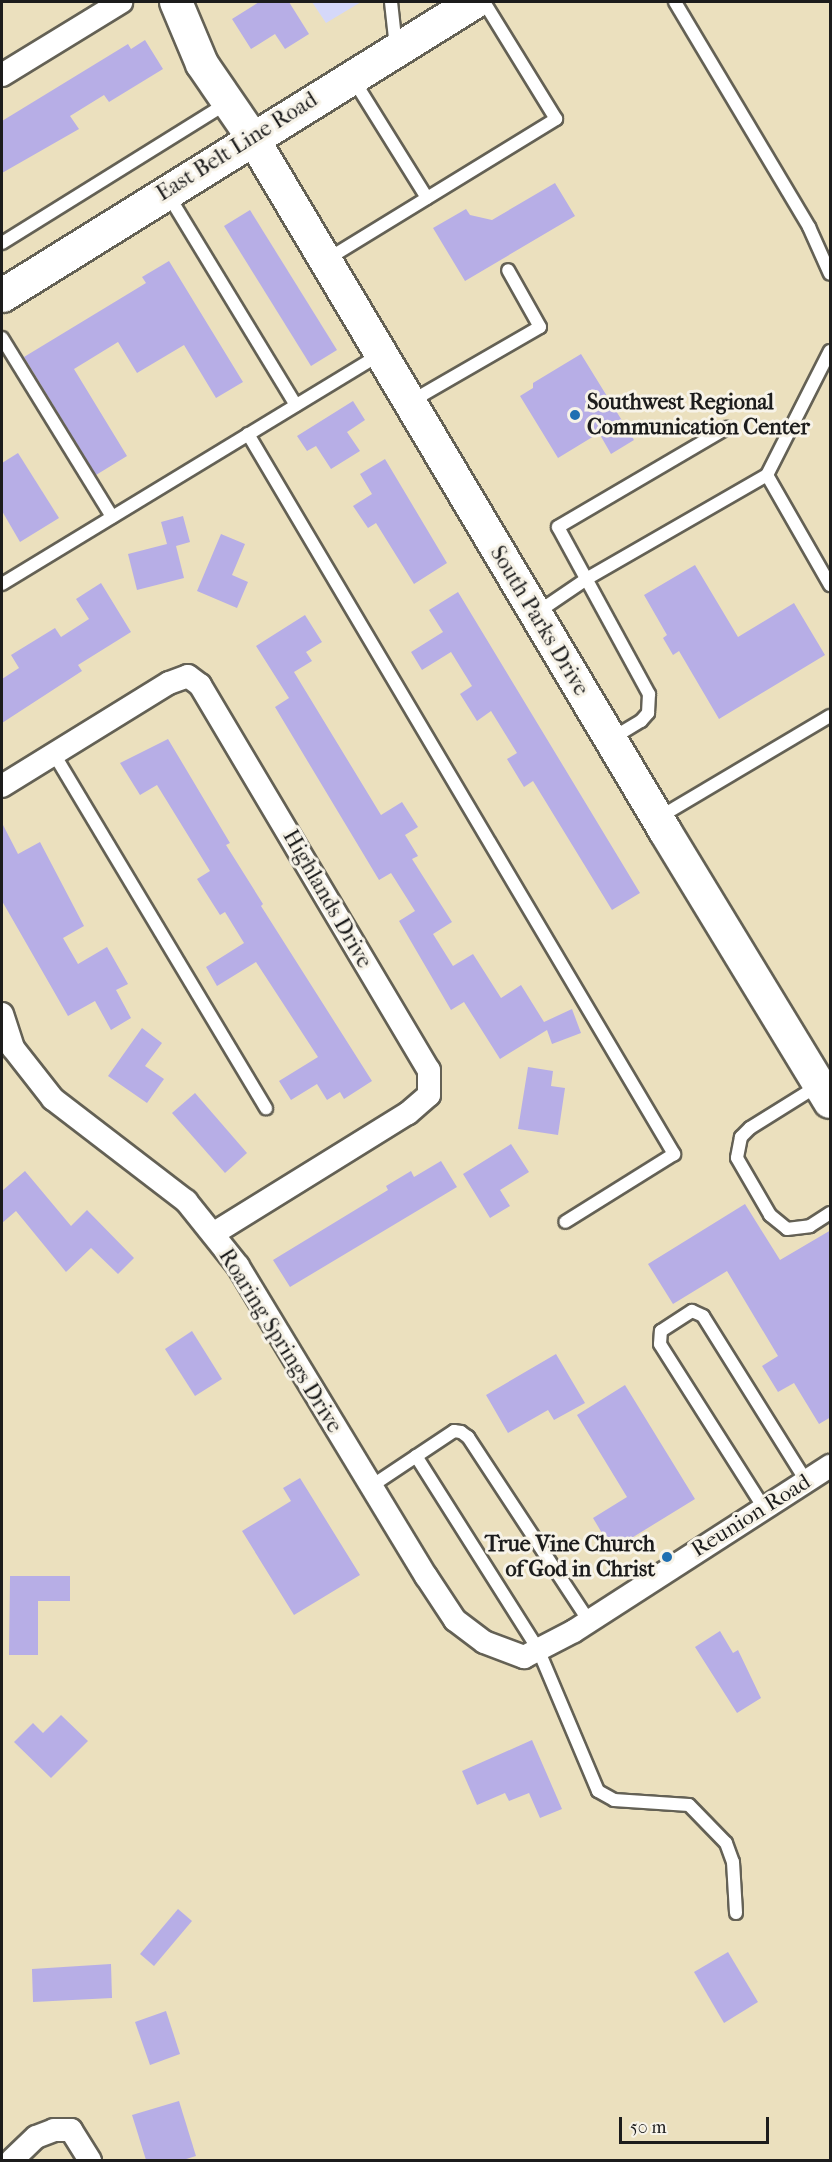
<!DOCTYPE html>
<html>
<head>
<meta charset="utf-8">
<style>
	body { margin:0 }
	#map { position:relative; width:832px; height:2162px; overflow:hidden; background:#ebe0be; font-family:"IM FELL French Canon",serif }
	div>[style] { position:absolute }
	.built>* { inset:0; background:#d5d8f9 }
	.building>* { inset:0; background:#b7aee6 }
	.roads { filter:drop-shadow(2px 0 #646155) drop-shadow(-2px 0 #646155) drop-shadow(0 2px #646155) drop-shadow(0 -2px #646155) }
	.lane>* { height:12px; margin:-6px; padding:0 6px; transform-origin:6px; border-radius:6px; background:#fff }
	.street>* { height:22px; margin:-11px; padding:0 11px; transform-origin:11px; border-radius:11px; background:#fff }
	.secondary>* { height:32px; margin:-16px; padding:0 16px; transform-origin:16px; border-radius:16px; background:#fff }
	.primary>* { height:33px; margin:-16.5px; padding:0 16.5px; transform-origin:16.5px; border-radius:16.5px; background:#fff }
	.dots>* { width:16px; height:16px; translate:-50% -50%; box-sizing:border-box; border:3px solid #f7f3e8; border-radius:50% }
	span { translate:-50% -50%; white-space:nowrap; text-align:center; line-height:1.15; -webkit-text-stroke:6px #f7f3e8; paint-order:stroke }
	.street-label { font-size:22px; color:#1c1c1c }
	.poi-label { font-size:22px; color:#1c1c1c; font-weight:700 }
	.left { translate:0 -50%; text-align:left }
	.right { translate:-100% -50%; text-align:right }
	.frame { position:absolute; inset:0; border:3px solid #1c1c1c; pointer-events:none }
	.scale { position:absolute; left:619px; top:2117px; width:150px; height:27px; box-sizing:border-box; border:3px solid #1c1c1c; border-top:0; padding-left:8px; font-size:18px; line-height:21px; white-space:nowrap; color:#1c1c1c; -webkit-text-stroke:4px #f7f3e8; paint-order:stroke }
</style>
</head>
<body>
<div id="map">
	<div class="built">
		<i style="clip-path:polygon(312px 2px,361px 2px,326px 23px)"></i>
	</div>
	<div class="building">
		<i style="clip-path:polygon(259px 2px,289px 2px,309px 34px,285px 49px,275px 34px,251px 49px,232px 19px)"></i>
		<i style="clip-path:polygon(145px 40px,163px 69px,109px 102px,104px 95px,70px 116px,79px 129px,2px 173px,2px 121px,128px 44px,131px 49px)"></i>
		<i style="clip-path:polygon(555px 183px,575px 216px,465px 281px,433px 228px,466px 209px,470px 215px,492px 220px)"></i>
		<i style="clip-path:polygon(250px 210px,337px 350px,311px 366px,224px 226px)"></i>
		<i style="clip-path:polygon(169px 261px,243px 382px,216px 398px,184px 345px,137px 373px,118px 342px,74px 369px,127px 456px,96px 475px,24px 357px,146px 283px,142px 277px)"></i>
		<i style="clip-path:polygon(581px 354px,634px 440px,611px 454px,599px 433px,558px 458px,520px 396px,533px 388px,533px 383px)"></i>
		<i style="clip-path:polygon(353px 401px,365px 420px,347px 432px,360px 451px,331px 469px,316px 446px,307px 451px,297px 436px)"></i>
		<i style="clip-path:polygon(18px 453px,59px 518px,20px 542px,2px 511px,2px 463px)"></i>
		<i style="clip-path:polygon(385px 459px,447px 563px,414px 584px,376px 523px,368px 528px,353px 506px,372px 494px,360px 474px)"></i>
		<i style="clip-path:polygon(183px 516px,190px 542px,176px 546px,184px 578px,137px 590px,128px 554px,167px 544px,161px 522px)"></i>
		<i style="clip-path:polygon(221px 534px,245px 544px,232px 575px,248px 582px,237px 608px,197px 591px)"></i>
		<i style="clip-path:polygon(695px 565px,738px 637px,794px 603px,825px 655px,719px 719px,679px 651px,673px 655px,663px 638px,667px 635px,644px 595px)"></i>
		<i style="clip-path:polygon(101px 583px,131px 632px,78px 665px,82px 671px,2px 723px,2px 679px,19px 668px,11px 655px,55px 628px,61px 637px,89px 619px,76px 599px)"></i>
		<i style="clip-path:polygon(458px 592px,640px 893px,612px 910px,533px 781px,524px 787px,507px 759px,517px 753px,491px 711px,477px 721px,460px 694px,472px 686px,451px 652px,422px 670px,411px 652px,443px 632px,429px 610px)"></i>
		<i style="clip-path:polygon(305px 615px,322px 642px,306px 652px,312px 661px,294px 672px,381px 815px,402px 802px,418px 827px,405px 835px,418px 856px,412px 859px,452px 922px,433px 934px,453px 966px,473px 954px,501px 998px,521px 985px,544px 1022px,572px 1009px,581px 1033px,552px 1044px,547px 1030px,500px 1059px,464px 1002px,451px 1010px,399px 921px,415px 911px,391px 873px,379px 880px,275px 707px,289px 698px,256px 646px)"></i>
		<i style="clip-path:polygon(168px 739px,230px 843px,226px 845px,263px 904px,261px 906px,372px 1081px,344px 1099px,340px 1092px,327px 1100px,317px 1084px,291px 1100px,279px 1081px,318px 1057px,256px 962px,217px 986px,206px 967px,244px 943px,225px 912px,220px 915px,197px 879px,210px 871px,157px 785px,140px 795px,120px 763px)"></i>
		<i style="clip-path:polygon(2px 823px,18px 854px,40px 842px,84px 926px,63px 938px,78px 964px,107px 947px,128px 984px,116px 990px,131px 1018px,111px 1030px,95px 1001px,68px 1016px,2px 901px)"></i>
		<i style="clip-path:polygon(142px 1028px,162px 1043px,145px 1066px,164px 1079px,147px 1103px,108px 1076px)"></i>
		<i style="clip-path:polygon(528px 1067px,553px 1071px,551px 1086px,565px 1088px,558px 1135px,518px 1129px)"></i>
		<i style="clip-path:polygon(195px 1093px,247px 1153px,225px 1173px,172px 1113px)"></i>
		<i style="clip-path:polygon(511px 1144px,529px 1172px,500px 1190px,510px 1206px,490px 1218px,463px 1174px)"></i>
		<i style="clip-path:polygon(441px 1161px,457px 1187px,290px 1287px,273px 1260px,388px 1190px,386px 1186px,411px 1171px,414px 1177px)"></i>
		<i style="clip-path:polygon(25px 1171px,71px 1226px,87px 1210px,134px 1258px,118px 1274px,91px 1248px,66px 1272px,16px 1211px,2px 1223px,2px 1191px)"></i>
		<i style="clip-path:polygon(745px 1204px,780px 1260px,831px 1230px,831px 1417px,819px 1424px,794px 1383px,778px 1392px,762px 1366px,778px 1356px,727px 1271px,673px 1304px,648px 1264px)"></i>
		<i style="clip-path:polygon(192px 1331px,222px 1379px,195px 1396px,165px 1349px)"></i>
		<i style="clip-path:polygon(556px 1354px,585px 1403px,554px 1420px,548px 1410px,508px 1433px,486px 1395px)"></i>
		<i style="clip-path:polygon(625px 1385px,695px 1499px,612px 1550px,593px 1518px,627px 1497px,577px 1415px)"></i>
		<i style="clip-path:polygon(300px 1478px,360px 1575px,294px 1615px,242px 1531px,291px 1501px,283px 1488px)"></i>
		<i style="clip-path:polygon(10px 1576px,70px 1576px,70px 1601px,38px 1601px,38px 1655px,9px 1655px)"></i>
		<i style="clip-path:polygon(720px 1631px,733px 1653px,738px 1650px,761px 1698px,737px 1713px,695px 1647px)"></i>
		<i style="clip-path:polygon(61px 1715px,88px 1741px,51px 1778px,14px 1742px,33px 1723px,43px 1733px)"></i>
		<i style="clip-path:polygon(532px 1740px,562px 1809px,540px 1818px,529px 1793px,509px 1801px,505px 1793px,477px 1805px,462px 1771px)"></i>
		<i style="clip-path:polygon(178px 1909px,192px 1921px,154px 1966px,140px 1954px)"></i>
		<i style="clip-path:polygon(728px 1952px,758px 2002px,724px 2023px,694px 1972px)"></i>
		<i style="clip-path:polygon(111px 1964px,112px 1998px,33px 2002px,32px 1969px)"></i>
		<i style="clip-path:polygon(166px 2011px,180px 2054px,150px 2065px,135px 2022px)"></i>
		<i style="clip-path:polygon(179px 2101px,196px 2156px,183px 2160px,146px 2160px,132px 2115px)"></i>
	</div>
	<div class="roads">
		<div class="lane">
			<i style="left:391px;top:2px;width:45px;rotate:83.7deg"></i>
			<i style="left:675px;top:2px;width:262px;rotate:59.2deg"></i>
			<i style="left:809px;top:227px;width:51px;rotate:65.9deg"></i>
			<i style="left:353px;top:79px;width:140px;rotate:58.1deg"></i>
			<i style="left:167px;top:193px;width:248px;rotate:58.7deg"></i>
			<i style="left:2px;top:243px;width:265px;rotate:-31.9deg"></i>
			<i style="left:326px;top:260px;width:270px;rotate:-31.5deg"></i>
			<i style="left:556px;top:119px;width:137px;rotate:-121.6deg"></i>
			<i style="left:2px;top:338px;width:210px;rotate:58.4deg"></i>
			<i style="left:410px;top:402px;width:150px;rotate:-30deg"></i>
			<i style="left:540px;top:327px;width:65px;rotate:-119.3deg"></i>
			<i style="left:248px;top:434px;width:837px;rotate:59.39deg"></i>
			<i style="left:674px;top:1154px;width:128px;rotate:148deg"></i>
			<i style="left:767px;top:475px;width:139px;rotate:-63.1deg"></i>
			<i style="left:2px;top:584px;width:442px;rotate:-31.3deg"></i>
			<i style="left:535px;top:614px;width:64px;rotate:-34.2deg"></i>
			<i style="left:588px;top:578px;width:207px;rotate:-29.9deg"></i>
			<i style="left:767px;top:475px;width:127px;rotate:60.2deg"></i>
			<i style="left:611px;top:739px;width:35px;rotate:-31deg"></i>
			<i style="left:641px;top:721px;width:11px;rotate:-49deg"></i>
			<i style="left:648px;top:713px;width:19px;rotate:-87deg"></i>
			<i style="left:649px;top:694px;width:190px;rotate:-118.6deg"></i>
			<i style="left:558px;top:527px;width:196px;rotate:-30.4deg"></i>
			<i style="left:54px;top:754px;width:413px;rotate:59.1deg"></i>
			<i style="left:658px;top:818px;width:200px;rotate:-30.7deg"></i>
			<i style="left:819px;top:1085px;width:81px;rotate:148.1deg"></i>
			<i style="left:750px;top:1128px;width:13px;rotate:135deg"></i>
			<i style="left:741px;top:1137px;width:21px;rotate:101deg"></i>
			<i style="left:737px;top:1158px;width:66px;rotate:59.9deg"></i>
			<i style="left:770px;top:1215px;width:22px;rotate:39deg"></i>
			<i style="left:787px;top:1229px;width:23px;rotate:-7deg"></i>
			<i style="left:810px;top:1226px;width:24px;rotate:-33deg"></i>
			<i style="left:416px;top:1456px;width:228px;rotate:57.7deg"></i>
			<i style="left:538px;top:1649px;width:154px;rotate:67.1deg"></i>
			<i style="left:598px;top:1791px;width:18px;rotate:29deg"></i>
			<i style="left:614px;top:1800px;width:75px;rotate:3.8deg"></i>
			<i style="left:689px;top:1805px;width:53px;rotate:45.8deg"></i>
			<i style="left:726px;top:1843px;width:20px;rotate:70deg"></i>
			<i style="left:733px;top:1862px;width:51px;rotate:86.6deg"></i>
			<i style="left:370px;top:1487px;width:101px;rotate:-33.7deg"></i>
			<i style="left:454px;top:1431px;width:7px;rotate:8deg"></i>
			<i style="left:461px;top:1432px;width:9px;rotate:36deg"></i>
			<i style="left:468px;top:1437px;width:220px;rotate:56.7deg"></i>
			<i style="left:764px;top:1508px;width:194px;rotate:-122.4deg"></i>
			<i style="left:660px;top:1344px;width:13px;rotate:-86deg"></i>
			<i style="left:661px;top:1331px;width:37px;rotate:-33deg"></i>
			<i style="left:692px;top:1311px;width:12px;rotate:24deg"></i>
			<i style="left:703px;top:1316px;width:195px;rotate:58deg"></i>
		</div>
		<div class="street">
			<i style="left:2px;top:75px;width:140px;rotate:-31.5deg"></i>
			<i style="left:2px;top:786px;width:196px;rotate:-31.7deg"></i>
			<i style="left:169px;top:683px;width:20px;rotate:-20deg"></i>
			<i style="left:188px;top:676px;width:15px;rotate:37deg"></i>
			<i style="left:200px;top:685px;width:448px;rotate:59.3deg"></i>
			<i style="left:429px;top:1070px;width:25px;rotate:90deg"></i>
			<i style="left:429px;top:1095px;width:28px;rotate:139deg"></i>
			<i style="left:408px;top:1113px;width:229px;rotate:148.2deg"></i>
			<i style="left:2px;top:1014px;width:36px;rotate:72deg"></i>
			<i style="left:13px;top:1048px;width:65px;rotate:51.9deg"></i>
			<i style="left:53px;top:1099px;width:168px;rotate:37.5deg"></i>
			<i style="left:186px;top:1201px;width:83px;rotate:51.3deg"></i>
			<i style="left:238px;top:1266px;width:363px;rotate:58.8deg"></i>
			<i style="left:426px;top:1576px;width:53px;rotate:56.6deg"></i>
			<i style="left:455px;top:1620px;width:36px;rotate:37deg"></i>
			<i style="left:484px;top:1642px;width:43px;rotate:20.6deg"></i>
			<i style="left:524px;top:1657px;width:56px;rotate:-27.5deg"></i>
			<i style="left:574px;top:1631px;width:305px;rotate:-32.8deg"></i>
			<i style="left:12px;top:2160px;width:33px;rotate:-44deg"></i>
			<i style="left:36px;top:2137px;width:19px;rotate:-21deg"></i>
			<i style="left:54px;top:2130px;width:17px"></i>
			<i style="left:71px;top:2130px;width:36px;rotate:58deg"></i>
		</div>
		<div class="secondary">
			<i style="left:176px;top:2px;width:67px;rotate:67.2deg"></i>
			<i style="left:202px;top:64px;width:88px;rotate:55.6deg"></i>
			<i style="left:252px;top:137px;width:808px;rotate:59.24deg"></i>
			<i style="left:665px;top:831px;width:317px;rotate:58.7deg"></i>
		</div>
		<div class="primary">
			<i style="left:2px;top:295px;width:555px;rotate:-31.88deg"></i>
		</div>
	</div>
	<div class="dots">
		<i style="left:575px;top:415px;background:#1f6fb2"></i>
		<i style="left:667px;top:1557px;background:#1f6fb2"></i>
	</div>
	<div class="street-label">
		<span style="left:237px;top:147px;rotate:-32deg">East Belt Line Road</span>
		<span style="left:539px;top:621px;rotate:59deg">South Parks Drive</span>
		<span style="left:327px;top:899px;rotate:60deg">Highlands Drive</span>
		<span style="left:280px;top:1341px;rotate:58deg">Roaring Springs Drive</span>
		<span style="left:751px;top:1516px;rotate:-32deg">Reunion Road</span>
	</div>
	<div class="poi-label">
		<span class="left" style="left:587px;top:415px">Southwest Regional<br>Communication Center</span>
		<span class="right" style="left:655px;top:1557px">True Vine Church<br>of God in Christ</span>
	</div>
	<div class="frame"></div>
	<div class="scale">50 m</div>
</div>
</body>
</html>
